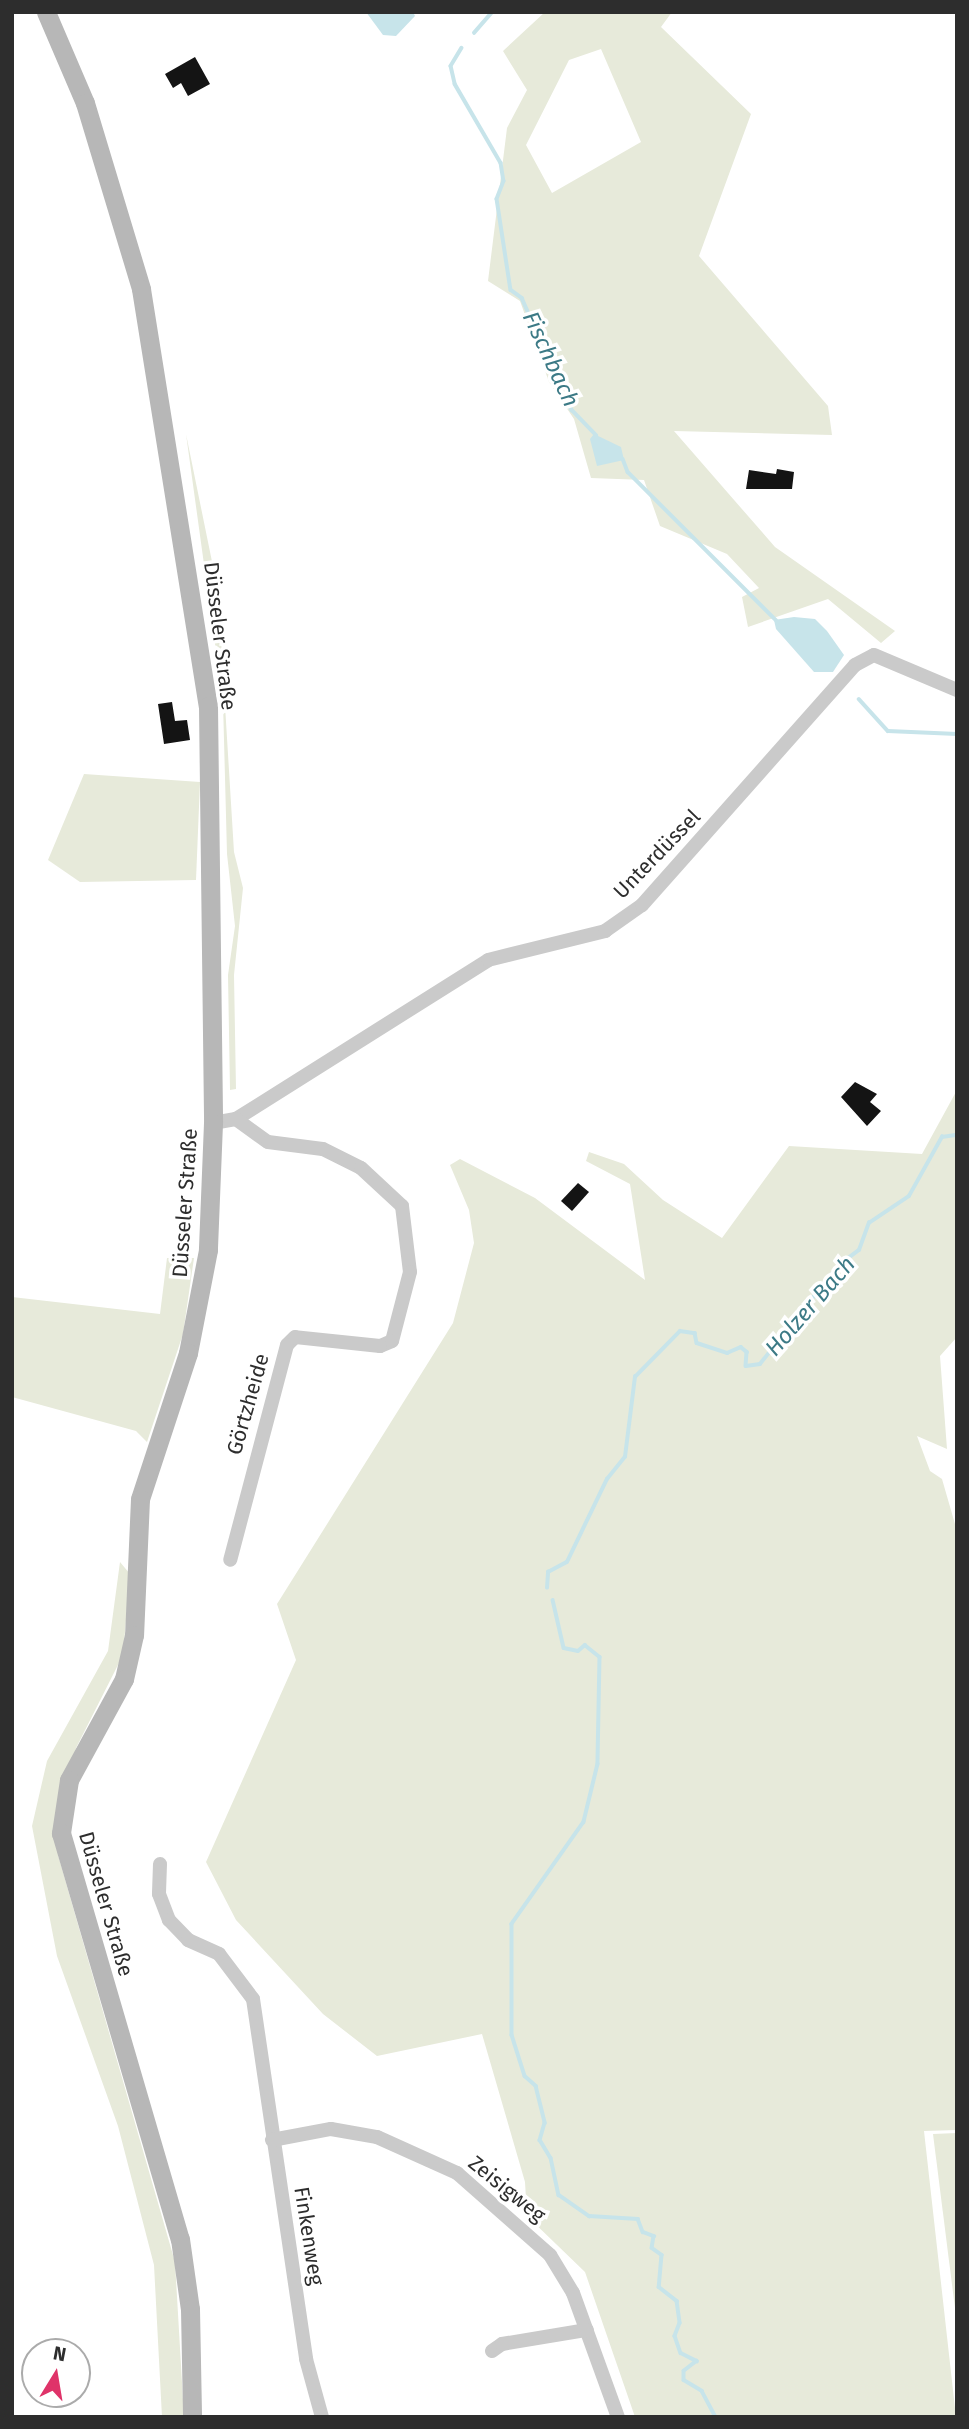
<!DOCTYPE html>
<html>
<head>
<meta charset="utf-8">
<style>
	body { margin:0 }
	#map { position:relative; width:969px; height:2429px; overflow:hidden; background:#fff; font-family:"Fira Sans",sans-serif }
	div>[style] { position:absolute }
	.green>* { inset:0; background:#e7eada }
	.water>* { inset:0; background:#c7e4ea }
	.stream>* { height:3.5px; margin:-1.75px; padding:0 1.75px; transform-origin:1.75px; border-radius:1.75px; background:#c7e4ea }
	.building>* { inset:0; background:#141414 }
	.minor>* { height:14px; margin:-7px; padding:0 7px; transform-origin:7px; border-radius:7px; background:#cacaca }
	.secondary>* { height:19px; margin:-9.5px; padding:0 9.5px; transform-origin:9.5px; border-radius:9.5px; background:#b7b7b7 }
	span { translate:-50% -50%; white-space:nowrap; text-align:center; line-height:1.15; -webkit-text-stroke:7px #fff; paint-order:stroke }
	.street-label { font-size:21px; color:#2d2d2d }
	.water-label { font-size:23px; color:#3c7a86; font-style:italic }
	.frame { position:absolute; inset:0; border:14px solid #2d2d2d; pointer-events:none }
	.north { position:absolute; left:21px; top:2338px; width:70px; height:70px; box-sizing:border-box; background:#fff; border:2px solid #ababab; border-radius:50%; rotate:11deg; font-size:19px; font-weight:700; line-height:28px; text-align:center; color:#2d2d2d }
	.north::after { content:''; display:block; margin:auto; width:24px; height:32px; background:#df3369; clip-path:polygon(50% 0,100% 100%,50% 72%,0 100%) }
</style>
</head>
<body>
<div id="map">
	<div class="green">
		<i style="clip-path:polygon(evenodd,545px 12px,672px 12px,661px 27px,751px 114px,699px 256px,828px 406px,832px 435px,674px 431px,775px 547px,895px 631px,881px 643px,828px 599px,748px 627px,742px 597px,759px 588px,727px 554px,660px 526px,644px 480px,591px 478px,574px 419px,549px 382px,520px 301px,488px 281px,507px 128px,527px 90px,503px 51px,545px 12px,601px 49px,641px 142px,552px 193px,526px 145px,569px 60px,601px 49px)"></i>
		<i style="clip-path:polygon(186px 434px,218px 591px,234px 852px,243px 888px,234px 975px,236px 1089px,230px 1090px,228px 975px,235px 926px,227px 854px,223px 702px)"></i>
		<i style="clip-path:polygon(84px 774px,200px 782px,196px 880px,80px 882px,48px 860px)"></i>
		<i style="clip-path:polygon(957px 1090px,957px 1337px,940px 1356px,947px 1449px,917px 1436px,930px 1471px,942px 1479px,957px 1531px,957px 2130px,924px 2131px,956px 2417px,635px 2417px,585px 2272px,527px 2216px,525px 2182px,482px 2034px,377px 2056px,323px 2014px,236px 1920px,206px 1862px,296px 1660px,277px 1604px,453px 1323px,474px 1243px,469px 1210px,450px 1165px,460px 1159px,535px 1198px,645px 1280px,630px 1184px,586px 1161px,589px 1152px,624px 1164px,663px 1200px,722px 1238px,789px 1146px,922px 1154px)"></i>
		<i style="clip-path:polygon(167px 1258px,194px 1258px,183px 1334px,147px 1442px,136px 1431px,12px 1397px,12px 1297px,160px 1314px)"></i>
		<i style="clip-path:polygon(120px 1562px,130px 1574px,123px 1655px,76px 1748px,58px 1855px,175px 2262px,184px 2417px,162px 2417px,154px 2265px,118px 2126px,57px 1956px,32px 1826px,47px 1761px,108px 1651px)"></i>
		<i style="clip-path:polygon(957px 2133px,957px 2324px,933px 2134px)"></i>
	</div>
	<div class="water">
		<i style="clip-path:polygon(366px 12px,413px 12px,415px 16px,396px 36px,383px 35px)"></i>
		<i style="clip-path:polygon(594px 434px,621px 447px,624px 460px,597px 466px,590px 439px)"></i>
		<i style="clip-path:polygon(794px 617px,815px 619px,827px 631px,844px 655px,833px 672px,814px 672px,776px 629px,774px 620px)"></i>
	</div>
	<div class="stream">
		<i style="left:474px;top:33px;width:28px;rotate:-49deg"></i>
		<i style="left:462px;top:48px;width:21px;rotate:121deg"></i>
		<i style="left:451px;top:66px;width:18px;rotate:77deg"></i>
		<i style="left:455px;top:84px;width:91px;rotate:59.8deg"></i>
		<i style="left:501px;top:163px;width:18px;rotate:81deg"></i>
		<i style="left:504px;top:181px;width:19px;rotate:111deg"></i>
		<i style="left:497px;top:199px;width:92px;rotate:81.3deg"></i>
		<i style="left:511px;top:290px;width:14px;rotate:36deg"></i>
		<i style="left:522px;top:298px;width:67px;rotate:66.1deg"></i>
		<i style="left:549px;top:359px;width:11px;rotate:38deg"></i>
		<i style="left:558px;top:366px;width:16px;rotate:94deg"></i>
		<i style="left:557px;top:382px;width:32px;rotate:62deg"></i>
		<i style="left:572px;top:410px;width:35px;rotate:46deg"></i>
		<i style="left:623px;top:459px;width:14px;rotate:69deg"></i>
		<i style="left:628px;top:472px;width:212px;rotate:45deg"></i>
		<i style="left:859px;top:699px;width:43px;rotate:47.8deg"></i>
		<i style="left:888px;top:731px;width:69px;rotate:2.5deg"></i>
		<i style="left:547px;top:1588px;width:16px;rotate:-86deg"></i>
		<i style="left:548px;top:1572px;width:21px;rotate:-28deg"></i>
		<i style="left:567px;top:1562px;width:92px;rotate:-64.3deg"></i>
		<i style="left:607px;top:1479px;width:28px;rotate:-51deg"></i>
		<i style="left:625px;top:1457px;width:81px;rotate:-82.9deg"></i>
		<i style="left:635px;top:1377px;width:64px;rotate:-45.6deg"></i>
		<i style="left:680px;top:1331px;width:15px;rotate:8deg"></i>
		<i style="left:695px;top:1333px;width:10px;rotate:79deg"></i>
		<i style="left:697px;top:1343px;width:32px;rotate:18deg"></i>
		<i style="left:727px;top:1353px;width:15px;rotate:-23deg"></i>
		<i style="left:741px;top:1347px;width:8px;rotate:40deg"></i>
		<i style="left:747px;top:1352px;width:14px;rotate:94deg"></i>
		<i style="left:746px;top:1366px;width:14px;rotate:-8deg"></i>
		<i style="left:760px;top:1364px;width:127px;rotate:-51.4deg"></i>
		<i style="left:839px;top:1265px;width:25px;rotate:-37deg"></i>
		<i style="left:859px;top:1250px;width:29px;rotate:-70deg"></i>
		<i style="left:869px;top:1223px;width:48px;rotate:-34deg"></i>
		<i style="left:909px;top:1196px;width:68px;rotate:-60.8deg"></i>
		<i style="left:942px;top:1137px;width:15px;rotate:-8deg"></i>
		<i style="left:553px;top:1600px;width:49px;rotate:77.1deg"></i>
		<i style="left:564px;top:1648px;width:14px;rotate:12deg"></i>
		<i style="left:578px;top:1651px;width:9px;rotate:-41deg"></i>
		<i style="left:585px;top:1645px;width:19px;rotate:39deg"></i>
		<i style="left:600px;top:1657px;width:107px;rotate:91.1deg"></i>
		<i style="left:598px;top:1764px;width:60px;rotate:103.6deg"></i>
		<i style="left:584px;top:1822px;width:125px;rotate:125.2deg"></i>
		<i style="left:512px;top:1924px;width:111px;rotate:90deg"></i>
		<i style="left:512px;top:2035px;width:43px;rotate:72.4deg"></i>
		<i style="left:525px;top:2076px;width:15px;rotate:42deg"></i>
		<i style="left:536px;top:2086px;width:38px;rotate:76deg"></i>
		<i style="left:545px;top:2123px;width:18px;rotate:106deg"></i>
		<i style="left:540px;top:2140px;width:21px;rotate:59deg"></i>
		<i style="left:551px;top:2158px;width:38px;rotate:78deg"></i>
		<i style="left:559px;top:2195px;width:37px;rotate:35deg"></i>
		<i style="left:589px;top:2216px;width:49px;rotate:3.5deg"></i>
		<i style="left:638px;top:2219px;width:14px;rotate:69deg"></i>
		<i style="left:643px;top:2232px;width:12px;rotate:20deg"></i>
		<i style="left:654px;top:2236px;width:12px;rotate:99deg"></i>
		<i style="left:652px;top:2248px;width:12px;rotate:35deg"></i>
		<i style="left:662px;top:2255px;width:32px;rotate:95deg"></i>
		<i style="left:659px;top:2287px;width:23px;rotate:38deg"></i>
		<i style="left:677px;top:2301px;width:22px;rotate:82deg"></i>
		<i style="left:680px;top:2323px;width:14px;rotate:111deg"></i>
		<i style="left:675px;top:2336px;width:18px;rotate:71deg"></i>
		<i style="left:681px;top:2353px;width:18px;rotate:27deg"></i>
		<i style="left:697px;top:2361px;width:16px;rotate:142deg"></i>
		<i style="left:684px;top:2371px;width:9px;rotate:90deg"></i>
		<i style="left:684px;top:2380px;width:21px;rotate:31deg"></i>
		<i style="left:702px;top:2391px;width:30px;rotate:62deg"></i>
	</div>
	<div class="building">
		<i style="clip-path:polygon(195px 57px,210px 84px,188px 96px,181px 83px,173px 88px,165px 74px)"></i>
		<i style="clip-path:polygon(777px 469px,794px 472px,792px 489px,746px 489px,749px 470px,776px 474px)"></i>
		<i style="clip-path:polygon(172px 702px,175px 721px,187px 720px,190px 740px,164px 744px,158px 704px)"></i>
		<i style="clip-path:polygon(855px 1082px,877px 1094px,870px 1102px,881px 1111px,867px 1126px,841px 1097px)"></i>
		<i style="clip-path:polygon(578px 1183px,589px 1192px,572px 1211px,561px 1201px)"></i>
	</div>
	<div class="minor">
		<i style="left:236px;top:1119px;width:298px;rotate:-32.2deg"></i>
		<i style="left:488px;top:960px;width:121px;rotate:-13.9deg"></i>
		<i style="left:605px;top:931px;width:45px;rotate:-35.1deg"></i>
		<i style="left:642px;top:905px;width:321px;rotate:-48.4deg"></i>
		<i style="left:855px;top:665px;width:21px;rotate:-28deg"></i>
		<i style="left:874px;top:655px;width:90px;rotate:22.9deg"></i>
		<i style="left:213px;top:1123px;width:23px;rotate:-10deg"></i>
		<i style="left:236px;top:1119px;width:39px;rotate:36deg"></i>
		<i style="left:268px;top:1142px;width:55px;rotate:7.3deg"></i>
		<i style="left:323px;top:1149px;width:42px;rotate:26.6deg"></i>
		<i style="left:361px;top:1168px;width:56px;rotate:42.8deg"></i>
		<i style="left:402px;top:1206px;width:66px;rotate:83.1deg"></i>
		<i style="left:410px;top:1272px;width:71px;rotate:104.6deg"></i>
		<i style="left:392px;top:1341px;width:13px;rotate:157deg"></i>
		<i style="left:380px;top:1346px;width:85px;rotate:-174deg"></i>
		<i style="left:295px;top:1337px;width:11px;rotate:135deg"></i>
		<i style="left:287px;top:1345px;width:222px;rotate:104.8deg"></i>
		<i style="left:160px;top:1864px;width:30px;rotate:92deg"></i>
		<i style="left:159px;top:1894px;width:28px;rotate:69deg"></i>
		<i style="left:169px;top:1920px;width:28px;rotate:46deg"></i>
		<i style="left:188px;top:1940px;width:34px;rotate:24deg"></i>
		<i style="left:219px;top:1954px;width:56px;rotate:52.9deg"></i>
		<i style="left:253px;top:1999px;width:364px;rotate:81.6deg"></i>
		<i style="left:306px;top:2359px;width:60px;rotate:74.6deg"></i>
		<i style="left:272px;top:2140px;width:60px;rotate:-10.6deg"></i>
		<i style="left:331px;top:2129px;width:47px;rotate:9.9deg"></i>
		<i style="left:377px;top:2137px;width:88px;rotate:24.2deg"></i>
		<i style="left:457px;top:2173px;width:124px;rotate:41.4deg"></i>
		<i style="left:550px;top:2255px;width:44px;rotate:58.8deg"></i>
		<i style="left:573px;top:2293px;width:132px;rotate:70.1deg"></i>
		<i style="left:492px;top:2351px;width:12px;rotate:-35deg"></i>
		<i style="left:502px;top:2344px;width:86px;rotate:-9.4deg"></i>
	</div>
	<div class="secondary">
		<i style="left:46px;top:12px;width:99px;rotate:66.8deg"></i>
		<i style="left:85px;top:103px;width:194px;rotate:73.2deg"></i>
		<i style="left:141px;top:289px;width:422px;rotate:80.9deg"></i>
		<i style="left:208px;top:706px;width:417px;rotate:89.3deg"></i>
		<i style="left:213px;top:1123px;width:127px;rotate:92.3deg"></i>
		<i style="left:208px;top:1250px;width:105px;rotate:101deg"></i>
		<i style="left:188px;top:1353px;width:154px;rotate:108.2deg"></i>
		<i style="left:140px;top:1499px;width:136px;rotate:92.5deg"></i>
		<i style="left:134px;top:1635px;width:45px;rotate:102.8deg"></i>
		<i style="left:124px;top:1679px;width:115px;rotate:118.6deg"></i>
		<i style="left:69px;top:1780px;width:54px;rotate:98.6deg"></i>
		<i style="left:61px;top:1833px;width:423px;rotate:73.7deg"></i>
		<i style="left:180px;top:2239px;width:71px;rotate:81.9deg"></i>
		<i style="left:190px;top:2309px;width:108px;rotate:88.9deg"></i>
	</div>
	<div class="street-label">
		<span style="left:220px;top:636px;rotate:83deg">Düsseler Straße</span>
		<span style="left:657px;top:854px;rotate:-46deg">Unterdüssel</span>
		<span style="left:185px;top:1203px;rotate:-86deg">Düsseler Straße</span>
		<span style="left:248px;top:1404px;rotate:-74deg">Görtzheide</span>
		<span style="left:106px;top:1904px;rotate:74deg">Düsseler Straße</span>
		<span style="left:507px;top:2189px;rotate:39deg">Zeisigweg</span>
		<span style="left:309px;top:2236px;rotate:81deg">Finkenweg</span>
	</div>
	<div class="water-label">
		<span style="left:551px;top:359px;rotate:65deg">Fischbach</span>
		<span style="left:810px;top:1306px;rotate:-49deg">Holzer Bach</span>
	</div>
	<div class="frame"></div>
	<div class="north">N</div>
</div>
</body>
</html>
